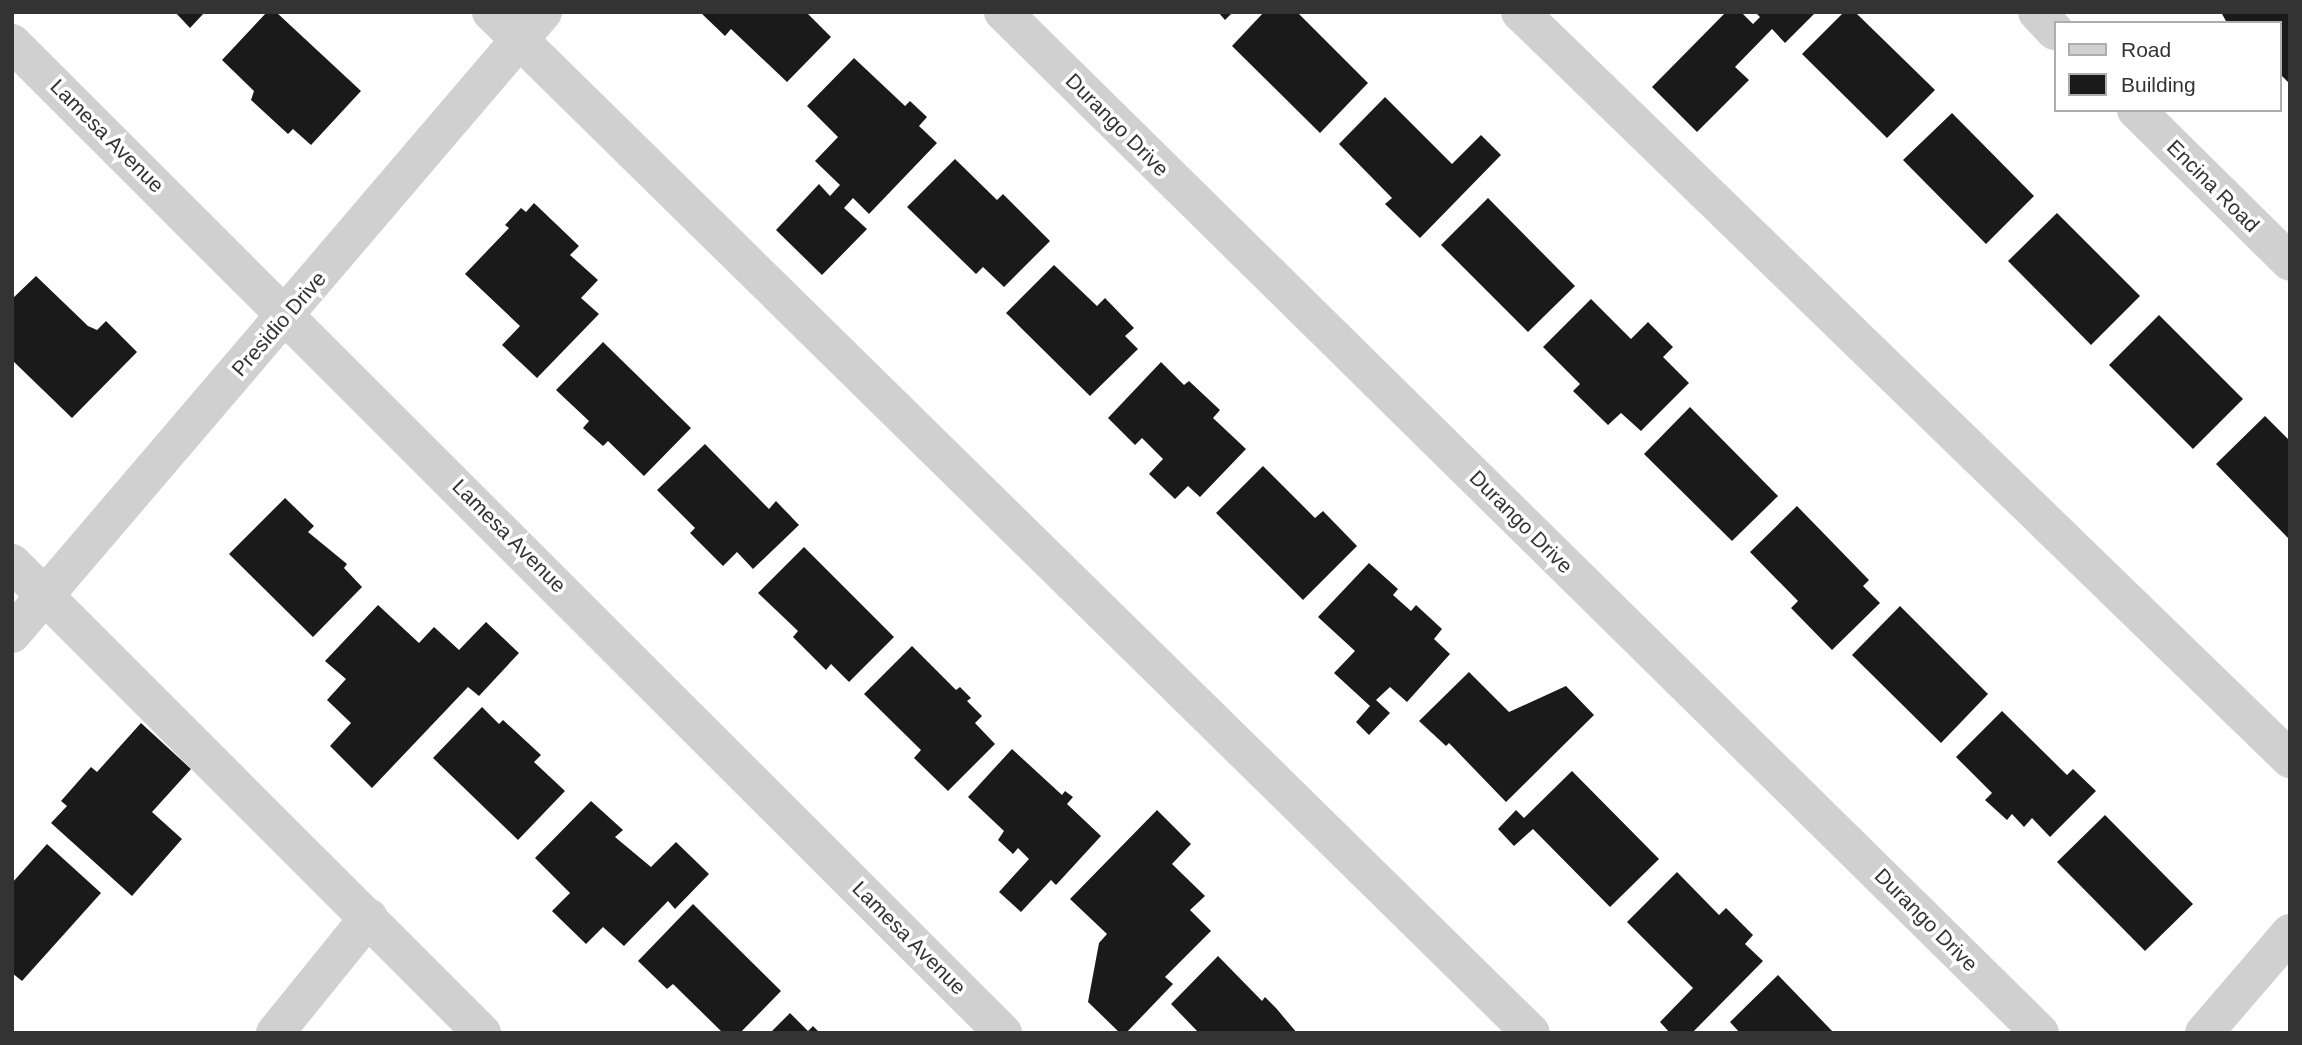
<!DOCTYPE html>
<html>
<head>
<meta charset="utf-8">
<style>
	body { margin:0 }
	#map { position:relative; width:2302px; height:1045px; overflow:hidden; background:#fff; font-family:Helvetica,sans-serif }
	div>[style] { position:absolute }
	.building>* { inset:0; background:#1a1a1a }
	.minor>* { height:38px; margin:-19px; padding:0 19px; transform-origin:19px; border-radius:19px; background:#d0d0d0 }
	span { translate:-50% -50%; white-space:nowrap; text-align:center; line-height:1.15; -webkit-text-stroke:7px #fff; paint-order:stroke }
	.street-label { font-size:21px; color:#333 }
	.frame { position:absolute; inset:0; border:14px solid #333; pointer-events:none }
	.legend { position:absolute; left:2054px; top:21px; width:228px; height:91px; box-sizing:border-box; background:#fff; border:2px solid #adadad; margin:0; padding:9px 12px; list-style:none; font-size:21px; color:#333 }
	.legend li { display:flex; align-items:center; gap:14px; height:35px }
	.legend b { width:35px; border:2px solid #adadad }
</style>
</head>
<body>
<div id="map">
	<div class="building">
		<i style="clip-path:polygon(175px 12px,205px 12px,190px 28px)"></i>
		<i style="clip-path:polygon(267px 12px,276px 12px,361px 91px,311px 145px,293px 129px,288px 134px,251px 100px,254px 91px,222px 60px)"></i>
		<i style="clip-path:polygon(700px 12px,806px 12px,831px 37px,787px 82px,731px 29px,725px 36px)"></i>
		<i style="clip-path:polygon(1218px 12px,1233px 12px,1225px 20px)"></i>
		<i style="clip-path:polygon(1264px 12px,1297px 12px,1368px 83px,1320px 133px,1232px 46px)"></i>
		<i style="clip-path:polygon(1726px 12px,1741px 12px,1753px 24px,1760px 17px,1755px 12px,1816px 12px,1785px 43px,1772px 29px,1735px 67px,1749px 80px,1697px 132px,1652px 87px)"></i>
		<i style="clip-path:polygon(1844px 12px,1855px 12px,1935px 90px,1887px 138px,1802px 54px)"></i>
		<i style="clip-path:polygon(2221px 12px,2290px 12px,2290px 84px,2279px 73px,2279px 23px,2227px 23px)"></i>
		<i style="clip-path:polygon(854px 58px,905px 106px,910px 101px,927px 117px,919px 126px,937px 143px,869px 214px,853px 198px,844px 208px,867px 229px,822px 275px,776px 230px,819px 184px,830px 196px,840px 185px,815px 161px,838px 137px,807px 106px)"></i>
		<i style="clip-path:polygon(1385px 97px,1452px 164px,1481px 135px,1501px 155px,1420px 238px,1385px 204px,1392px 198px,1339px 144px)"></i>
		<i style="clip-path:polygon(1952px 113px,2034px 196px,1986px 244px,1903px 160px)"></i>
		<i style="clip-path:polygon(955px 159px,997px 200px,1003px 194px,1050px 241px,1004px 287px,983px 267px,976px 274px,907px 207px)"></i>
		<i style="clip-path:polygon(1488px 198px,1575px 286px,1528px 332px,1441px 245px)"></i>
		<i style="clip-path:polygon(534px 203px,579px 246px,570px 255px,598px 280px,581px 298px,599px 314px,537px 378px,502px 345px,520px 326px,465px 274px,509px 228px,505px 225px,521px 208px,526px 212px)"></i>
		<i style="clip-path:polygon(2057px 213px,2140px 296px,2091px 345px,2008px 261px)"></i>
		<i style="clip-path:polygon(1054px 265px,1097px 306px,1105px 298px,1134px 328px,1125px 336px,1138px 349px,1090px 396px,1006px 313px)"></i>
		<i style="clip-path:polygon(36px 276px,88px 326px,97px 330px,106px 321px,137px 352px,72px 418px,12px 360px,12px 299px)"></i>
		<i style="clip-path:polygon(1591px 299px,1631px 339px,1648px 322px,1673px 347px,1663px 357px,1689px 383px,1641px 431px,1621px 413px,1608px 425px,1573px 391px,1580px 384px,1543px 347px)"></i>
		<i style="clip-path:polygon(2159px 315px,2243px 399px,2193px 449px,2109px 365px)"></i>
		<i style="clip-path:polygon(603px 342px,691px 428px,644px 476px,608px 441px,603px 446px,583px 428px,589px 421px,556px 390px)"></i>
		<i style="clip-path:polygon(1161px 362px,1184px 385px,1189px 381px,1220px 410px,1213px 418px,1246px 449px,1200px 497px,1188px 486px,1175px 499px,1149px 474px,1163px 459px,1142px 438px,1135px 445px,1108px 418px)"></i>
		<i style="clip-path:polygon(1690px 407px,1778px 496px,1732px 541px,1644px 454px)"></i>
		<i style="clip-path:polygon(2265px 416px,2290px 441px,2290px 540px,2216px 464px)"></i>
		<i style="clip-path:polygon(705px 444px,769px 509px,776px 501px,799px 525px,753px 569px,737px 552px,723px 566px,690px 533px,695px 528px,657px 490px)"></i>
		<i style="clip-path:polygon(1263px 466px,1315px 518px,1323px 511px,1357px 546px,1303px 600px,1216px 513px)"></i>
		<i style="clip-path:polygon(285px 498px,314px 526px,308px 532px,347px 564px,344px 568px,362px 587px,313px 637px,229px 554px)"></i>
		<i style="clip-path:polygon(1797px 506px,1869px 580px,1863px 586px,1880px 603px,1832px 650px,1791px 608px,1798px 601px,1750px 552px)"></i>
		<i style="clip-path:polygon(804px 547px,894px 637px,849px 682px,831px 664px,826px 670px,793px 637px,798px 631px,758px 593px)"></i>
		<i style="clip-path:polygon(1369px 563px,1398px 589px,1393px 595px,1411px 611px,1416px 605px,1442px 629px,1434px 639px,1450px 654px,1407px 702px,1390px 687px,1376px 700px,1390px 713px,1369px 735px,1356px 722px,1370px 706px,1334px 673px,1355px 651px,1318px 617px)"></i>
		<i style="clip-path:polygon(378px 605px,419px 643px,434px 627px,459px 650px,486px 622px,519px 653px,479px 696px,468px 687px,372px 788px,330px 746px,351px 723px,327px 700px,346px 679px,325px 661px)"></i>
		<i style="clip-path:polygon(1900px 606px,1988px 694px,1941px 743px,1852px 655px)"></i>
		<i style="clip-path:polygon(912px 646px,956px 690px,960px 687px,971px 698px,967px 701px,982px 716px,975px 723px,995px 744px,948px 791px,914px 758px,921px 750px,864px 694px)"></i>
		<i style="clip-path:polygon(1469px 672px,1509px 712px,1566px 686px,1594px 715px,1506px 802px,1449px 743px,1446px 746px,1419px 721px)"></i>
		<i style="clip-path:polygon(482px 707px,499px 724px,503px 720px,541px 755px,534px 762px,565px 791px,518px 840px,433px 758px)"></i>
		<i style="clip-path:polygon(2002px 711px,2067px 775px,2073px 769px,2096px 791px,2050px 837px,2032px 818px,2024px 827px,2012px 814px,2007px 820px,1985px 800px,1992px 793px,1956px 757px)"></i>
		<i style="clip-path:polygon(141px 723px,191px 769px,152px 812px,182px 839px,132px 896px,51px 823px,67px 806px,61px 801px,91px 767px,97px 772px)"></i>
		<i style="clip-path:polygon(1012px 749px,1062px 795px,1065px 791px,1073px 797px,1067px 804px,1101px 836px,1056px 885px,1051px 880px,1021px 912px,999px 892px,1029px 859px,1018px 848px,1013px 854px,998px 840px,1004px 831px,968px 797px)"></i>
		<i style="clip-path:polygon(1572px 771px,1659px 859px,1610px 907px,1533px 829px,1514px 846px,1498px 829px,1516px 810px,1524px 818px)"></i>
		<i style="clip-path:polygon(591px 801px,623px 830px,615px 837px,651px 867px,676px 842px,709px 874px,675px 909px,668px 901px,624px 946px,603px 927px,586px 944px,552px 911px,570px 893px,535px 858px)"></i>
		<i style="clip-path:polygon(1157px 810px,1191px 844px,1172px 864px,1205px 896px,1190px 910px,1211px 931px,1165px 977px,1173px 984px,1126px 1033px,1120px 1033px,1088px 1002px,1099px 943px,1107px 934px,1070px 899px)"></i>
		<i style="clip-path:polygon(2105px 815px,2193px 904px,2145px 951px,2057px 862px)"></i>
		<i style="clip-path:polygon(47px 844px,101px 893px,22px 981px,12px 973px,12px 883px)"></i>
		<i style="clip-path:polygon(1677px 872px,1719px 915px,1726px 908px,1753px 935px,1745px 944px,1763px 961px,1692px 1033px,1670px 1033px,1660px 1022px,1693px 988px,1627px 922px)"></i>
		<i style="clip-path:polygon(693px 904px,781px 991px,740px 1033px,723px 1033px,673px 984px,667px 989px,638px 961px)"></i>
		<i style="clip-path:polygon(1218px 956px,1262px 1001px,1265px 997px,1276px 1008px,1297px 1033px,1199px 1033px,1171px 1004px)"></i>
		<i style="clip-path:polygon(1778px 975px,1834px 1033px,1740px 1033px,1730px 1022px)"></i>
		<i style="clip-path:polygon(790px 1013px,808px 1031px,813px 1026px,820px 1033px,770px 1033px)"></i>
	</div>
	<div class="minor">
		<i style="left:491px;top:12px;width:1457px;rotate:44.47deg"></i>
		<i style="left:1003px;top:12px;width:1455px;rotate:44.55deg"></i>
		<i style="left:1520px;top:12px;width:1073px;rotate:44.13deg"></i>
		<i style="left:2037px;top:12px;width:26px;rotate:47deg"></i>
		<i style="left:12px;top:43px;width:1401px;rotate:44.97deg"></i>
		<i style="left:2136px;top:110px;width:216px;rotate:44.6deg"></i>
		<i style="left:12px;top:563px;width:665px;rotate:45deg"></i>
		<i style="left:12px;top:634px;width:818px;rotate:-49.51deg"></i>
		<i style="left:275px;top:1033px;width:149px;rotate:-51deg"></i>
		<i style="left:2204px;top:1033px;width:132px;rotate:-49.3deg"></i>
	</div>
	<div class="street-label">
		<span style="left:1117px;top:125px;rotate:45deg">Durango Drive</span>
		<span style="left:107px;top:136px;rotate:45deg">Lamesa Avenue</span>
		<span style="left:2213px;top:186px;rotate:45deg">Encina Road</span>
		<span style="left:279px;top:324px;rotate:-49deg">Presidio Drive</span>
		<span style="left:1521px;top:522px;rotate:45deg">Durango Drive</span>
		<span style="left:509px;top:536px;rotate:45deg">Lamesa Avenue</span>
		<span style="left:1926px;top:920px;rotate:45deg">Durango Drive</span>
		<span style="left:909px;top:938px;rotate:45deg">Lamesa Avenue</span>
	</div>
	<div class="frame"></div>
	<ul class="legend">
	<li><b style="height:9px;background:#d0d0d0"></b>Road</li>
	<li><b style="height:19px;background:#1a1a1a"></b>Building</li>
	</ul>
</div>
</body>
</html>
